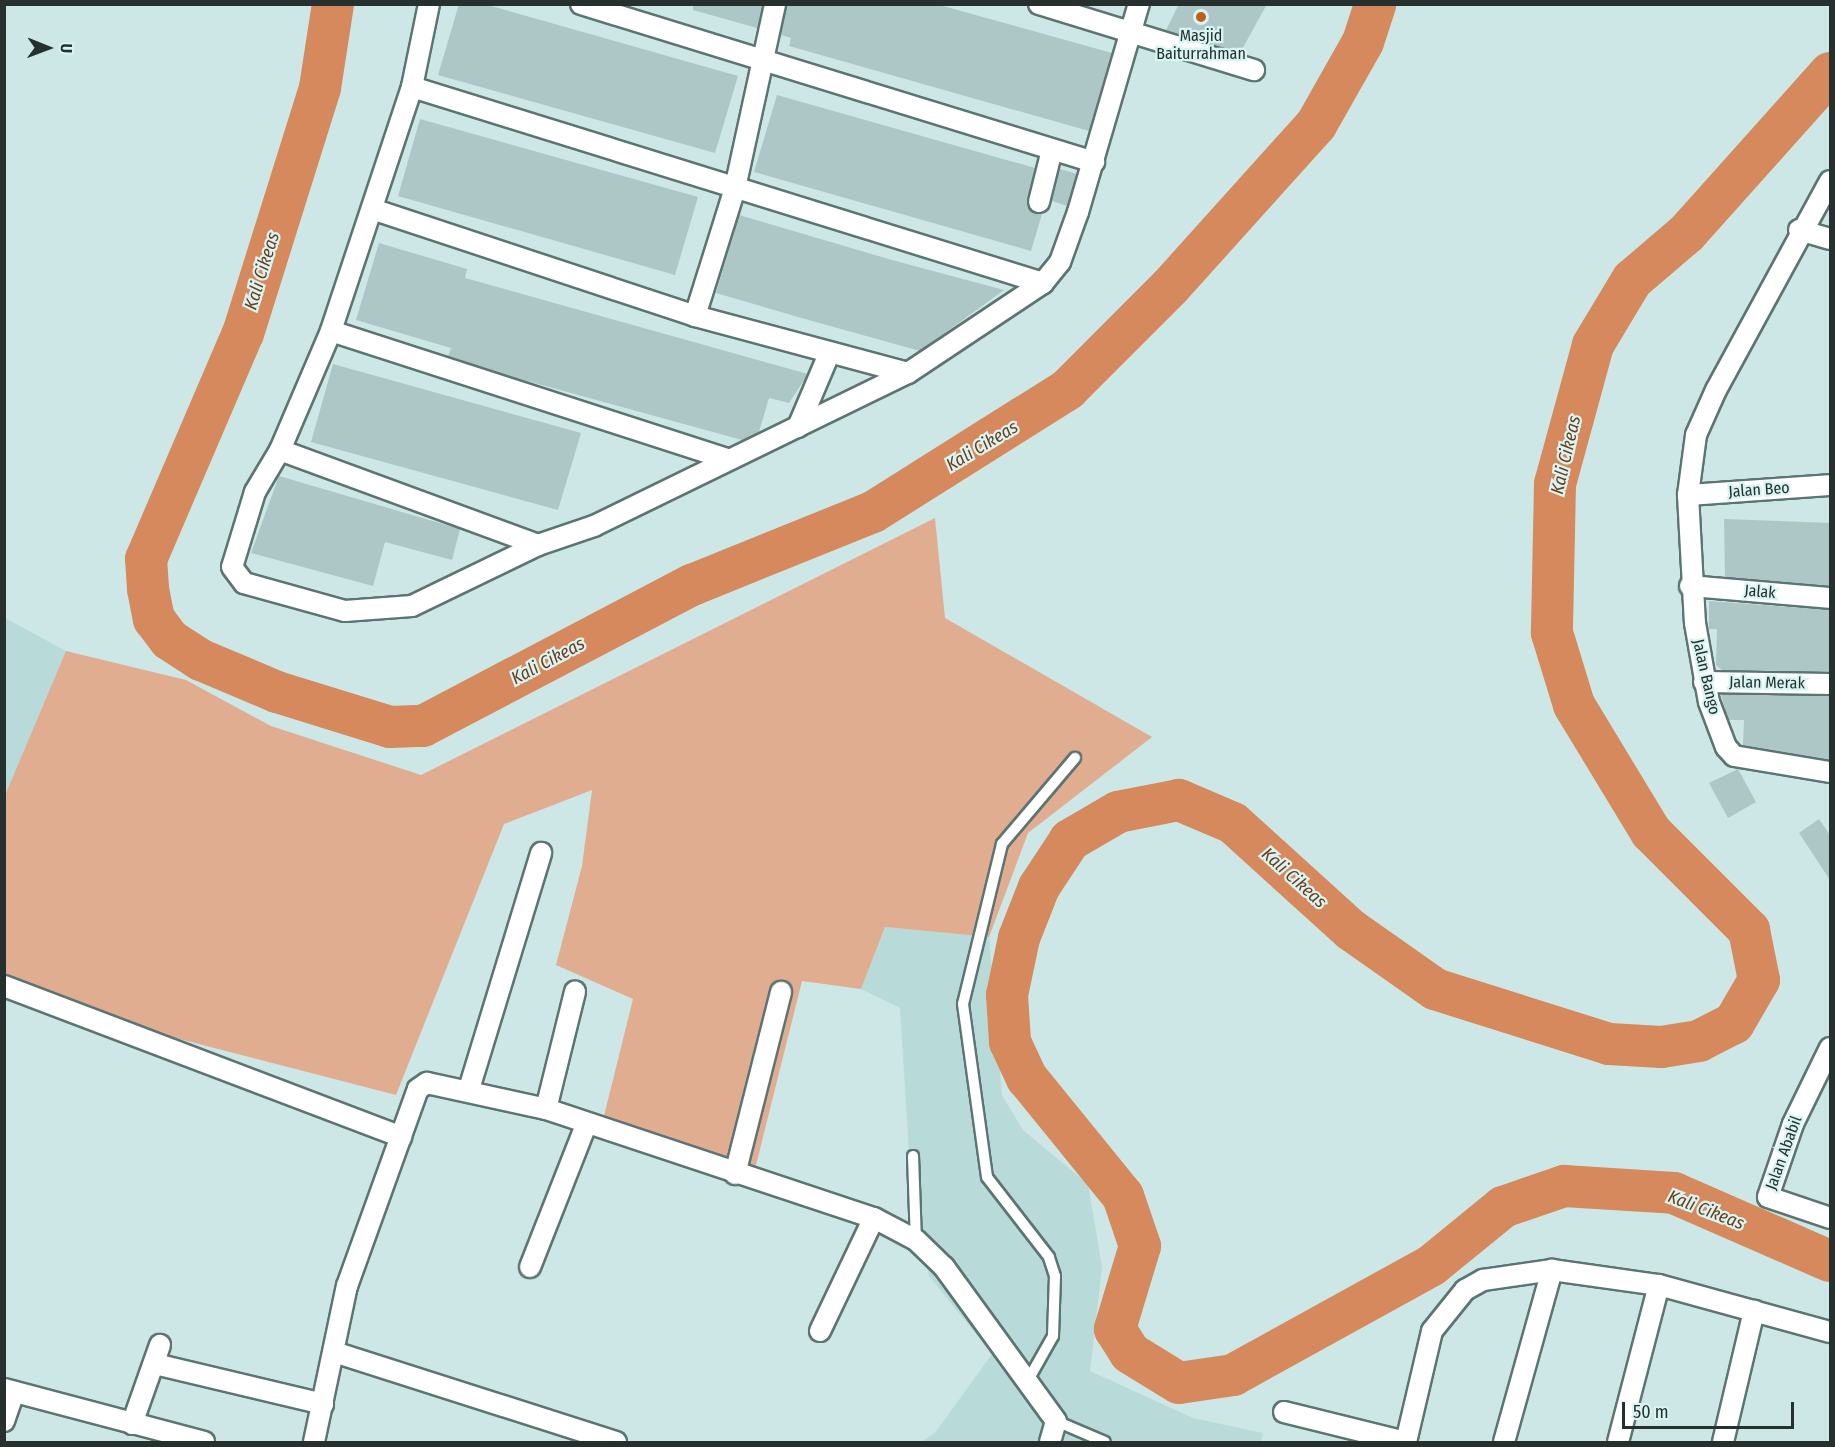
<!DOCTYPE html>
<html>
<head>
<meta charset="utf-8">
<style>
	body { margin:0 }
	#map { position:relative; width:1835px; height:1447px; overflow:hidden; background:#cce7e5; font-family:"Fira Sans Condensed",sans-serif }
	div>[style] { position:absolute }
	.built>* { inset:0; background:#b8dbd9 }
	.green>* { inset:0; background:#e0ad90 }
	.river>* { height:42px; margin:-21px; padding:0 21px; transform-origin:21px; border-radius:21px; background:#d5895c }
	.building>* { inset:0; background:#adc7c6 }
	.roads { filter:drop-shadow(2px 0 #5c7472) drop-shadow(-2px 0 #5c7472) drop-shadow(0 2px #5c7472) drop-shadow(0 -2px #5c7472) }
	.lane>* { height:10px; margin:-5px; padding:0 5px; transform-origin:5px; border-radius:5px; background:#fff }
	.street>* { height:20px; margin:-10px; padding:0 10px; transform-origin:10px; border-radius:10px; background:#fff }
	.dots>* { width:16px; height:16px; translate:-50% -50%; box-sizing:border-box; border:3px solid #d9f5f3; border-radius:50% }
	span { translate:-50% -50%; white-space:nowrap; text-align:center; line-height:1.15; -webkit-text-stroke:4.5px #d9f5f3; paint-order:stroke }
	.poi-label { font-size:16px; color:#25302f }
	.street-label { font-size:16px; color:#25302f }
	.water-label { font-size:18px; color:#6e3b1b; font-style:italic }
	.frame { position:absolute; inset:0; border:6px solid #25302f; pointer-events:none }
	.north { position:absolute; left:18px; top:18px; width:60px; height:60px; -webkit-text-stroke:4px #d9f5f3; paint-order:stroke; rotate:91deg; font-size:16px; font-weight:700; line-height:24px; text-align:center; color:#25302f }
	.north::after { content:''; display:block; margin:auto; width:21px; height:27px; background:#25302f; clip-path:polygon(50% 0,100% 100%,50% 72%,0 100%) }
	.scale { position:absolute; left:1622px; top:1402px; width:172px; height:27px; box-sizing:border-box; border:3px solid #25302f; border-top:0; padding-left:8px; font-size:18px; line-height:21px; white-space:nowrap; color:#25302f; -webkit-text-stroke:4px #d9f5f3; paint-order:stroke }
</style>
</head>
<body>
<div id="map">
	<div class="built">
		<i style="clip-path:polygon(5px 618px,66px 651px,5px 798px)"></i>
		<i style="clip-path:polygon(885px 927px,989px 937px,1002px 1095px,1023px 1130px,1088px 1184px,1102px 1267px,1090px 1371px,1193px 1418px,1263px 1433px,1261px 1442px,921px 1442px,935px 1433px,992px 1354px,929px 1276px,912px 1199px,900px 1008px,861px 989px)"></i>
	</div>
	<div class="green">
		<i style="clip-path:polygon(935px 518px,945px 618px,1152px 737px,1028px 833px,989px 937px,885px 927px,861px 989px,802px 981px,753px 1177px,602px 1124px,633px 999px,556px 965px,582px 866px,592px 790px,504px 824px,396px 1095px,5px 994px,4px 798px,66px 651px,186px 680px,271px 726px,421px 775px)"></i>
	</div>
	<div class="river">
		<i style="left:333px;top:4px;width:85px;rotate:98.8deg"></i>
		<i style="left:320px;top:88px;width:257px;rotate:107.4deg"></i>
		<i style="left:243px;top:333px;width:246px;rotate:113.2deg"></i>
		<i style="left:146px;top:559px;width:30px;rotate:86deg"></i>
		<i style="left:148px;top:589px;width:31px;rotate:79deg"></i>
		<i style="left:154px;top:619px;width:26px;rotate:53deg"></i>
		<i style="left:170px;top:640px;width:37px;rotate:33deg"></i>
		<i style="left:201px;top:660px;width:82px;rotate:22.8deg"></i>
		<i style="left:277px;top:692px;width:118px;rotate:17.2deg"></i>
		<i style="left:390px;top:727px;width:33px;rotate:-2deg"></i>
		<i style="left:423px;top:726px;width:304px;rotate:-27.7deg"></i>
		<i style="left:692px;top:585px;width:195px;rotate:-22deg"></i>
		<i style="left:873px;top:512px;width:231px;rotate:-32.2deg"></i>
		<i style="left:1068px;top:389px;width:144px;rotate:-45deg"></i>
		<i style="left:1170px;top:287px;width:218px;rotate:-48deg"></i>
		<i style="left:1316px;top:125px;width:95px;rotate:-60.5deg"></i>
		<i style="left:1363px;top:42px;width:40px;rotate:-72deg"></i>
		<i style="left:1830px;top:73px;width:215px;rotate:131.8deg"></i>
		<i style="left:1687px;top:233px;width:72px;rotate:139.5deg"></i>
		<i style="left:1632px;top:280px;width:76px;rotate:121deg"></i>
		<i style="left:1593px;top:345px;width:144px;rotate:105.3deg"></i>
		<i style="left:1555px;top:484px;width:149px;rotate:91.2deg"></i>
		<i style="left:1552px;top:633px;width:75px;rotate:73deg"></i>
		<i style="left:1574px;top:705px;width:149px;rotate:58.8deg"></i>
		<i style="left:1651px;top:832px;width:139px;rotate:45deg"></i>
		<i style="left:1749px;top:930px;width:51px;rotate:78.7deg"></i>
		<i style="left:1759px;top:980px;width:50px;rotate:120.2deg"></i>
		<i style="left:1734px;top:1023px;width:39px;rotate:153deg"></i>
		<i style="left:1699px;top:1041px;width:38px;rotate:171deg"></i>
		<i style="left:1661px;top:1047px;width:52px;rotate:-176.7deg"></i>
		<i style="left:1609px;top:1044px;width:182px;rotate:-162.5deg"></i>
		<i style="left:1435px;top:989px;width:103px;rotate:-144.9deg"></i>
		<i style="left:1351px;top:930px;width:159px;rotate:-137.8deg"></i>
		<i style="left:1233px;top:823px;width:59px;rotate:-156.9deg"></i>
		<i style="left:1179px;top:800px;width:62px;rotate:168.9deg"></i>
		<i style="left:1118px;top:812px;width:56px;rotate:149.7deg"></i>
		<i style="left:1070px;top:840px;width:56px;rotate:123.4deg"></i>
		<i style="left:1039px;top:887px;width:55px;rotate:111.4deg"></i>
		<i style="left:1019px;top:938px;width:58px;rotate:101.9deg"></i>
		<i style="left:1007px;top:995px;width:47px;rotate:86.3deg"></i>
		<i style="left:1010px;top:1042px;width:40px;rotate:65deg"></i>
		<i style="left:1027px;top:1078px;width:152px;rotate:50.9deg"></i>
		<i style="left:1123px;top:1196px;width:53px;rotate:71.2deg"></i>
		<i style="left:1140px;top:1246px;width:87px;rotate:106.8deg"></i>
		<i style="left:1115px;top:1329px;width:28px;rotate:58deg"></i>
		<i style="left:1130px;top:1353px;width:57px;rotate:31.5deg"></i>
		<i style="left:1179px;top:1383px;width:55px;rotate:-8.4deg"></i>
		<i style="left:1233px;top:1375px;width:227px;rotate:-28.9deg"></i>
		<i style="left:1432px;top:1265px;width:92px;rotate:-39.2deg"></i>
		<i style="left:1503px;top:1207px;width:65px;rotate:-19deg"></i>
		<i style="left:1564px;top:1186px;width:110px;rotate:3.6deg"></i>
		<i style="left:1674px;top:1193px;width:170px;rotate:23.6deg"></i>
	</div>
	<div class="building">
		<i style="clip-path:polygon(459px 4px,484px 4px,738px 76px,715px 153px,438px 75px)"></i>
		<i style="clip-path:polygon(693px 4px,763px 4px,757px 28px,693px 10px)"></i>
		<i style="clip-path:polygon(787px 4px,936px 4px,1112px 53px,1089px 131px,789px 46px,791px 38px,781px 35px)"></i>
		<i style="clip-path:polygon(1179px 4px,1267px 4px,1240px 53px,1166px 30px)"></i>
		<i style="clip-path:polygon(777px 95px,1035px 168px,1027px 205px,1042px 214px,1031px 251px,754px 172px)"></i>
		<i style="clip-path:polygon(420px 119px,698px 197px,675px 275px,398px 196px)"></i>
		<i style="clip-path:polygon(1060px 169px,1077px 174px,1067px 206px,1052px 201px)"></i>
		<i style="clip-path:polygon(739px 215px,892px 260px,1004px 290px,920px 351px,805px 319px,716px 293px)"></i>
		<i style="clip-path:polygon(379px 243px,467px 269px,465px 278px,808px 374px,789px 403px,769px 398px,759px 432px,742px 440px,509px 376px,448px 356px,451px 348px,356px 320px)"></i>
		<i style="clip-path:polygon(333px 364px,581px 433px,558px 510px,311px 442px)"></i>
		<i style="clip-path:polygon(279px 476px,460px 529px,452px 560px,385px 542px,373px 586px,251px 553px)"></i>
		<i style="clip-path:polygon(1724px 519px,1830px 523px,1830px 586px,1725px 577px)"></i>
		<i style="clip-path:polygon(1709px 601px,1830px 610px,1830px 672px,1722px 670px,1716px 665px,1717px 629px,1709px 629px)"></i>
		<i style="clip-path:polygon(1721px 694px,1829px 696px,1830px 760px,1743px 745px,1744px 720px,1728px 720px)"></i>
		<i style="clip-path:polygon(1738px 769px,1756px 802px,1728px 818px,1709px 783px)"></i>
		<i style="clip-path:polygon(1819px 819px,1830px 835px,1830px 880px,1799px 833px)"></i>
	</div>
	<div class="roads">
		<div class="lane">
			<i style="left:913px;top:1156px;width:84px;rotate:88deg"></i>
			<i style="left:1027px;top:1382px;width:53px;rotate:-60.5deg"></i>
			<i style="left:1053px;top:1336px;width:60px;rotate:-88.1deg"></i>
			<i style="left:1055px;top:1276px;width:20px;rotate:-108deg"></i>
			<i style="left:1049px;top:1257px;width:101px;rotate:-127.8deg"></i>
			<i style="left:987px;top:1177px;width:175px;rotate:-97.9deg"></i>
			<i style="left:963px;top:1004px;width:165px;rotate:-76.3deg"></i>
			<i style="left:1002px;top:844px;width:113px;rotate:-49.7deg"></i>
			<i style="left:1056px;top:1421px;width:53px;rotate:23.2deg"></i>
		</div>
		<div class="street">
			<i style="left:429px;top:4px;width:85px;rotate:101.6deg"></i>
			<i style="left:412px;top:87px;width:257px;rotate:108.4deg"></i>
			<i style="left:331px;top:331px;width:129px;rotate:113.2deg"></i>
			<i style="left:280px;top:450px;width:49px;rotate:120.8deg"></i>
			<i style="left:255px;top:492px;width:78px;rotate:107deg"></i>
			<i style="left:232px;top:567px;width:20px;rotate:53deg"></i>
			<i style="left:244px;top:583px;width:105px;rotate:15.5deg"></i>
			<i style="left:345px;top:611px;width:67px;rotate:-4.3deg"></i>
			<i style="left:412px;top:606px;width:140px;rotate:-25.8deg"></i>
			<i style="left:538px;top:545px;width:59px;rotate:-18.7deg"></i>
			<i style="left:594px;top:526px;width:349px;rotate:-26deg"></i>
			<i style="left:908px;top:373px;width:162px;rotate:-33.7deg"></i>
			<i style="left:1043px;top:283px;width:27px;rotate:-51deg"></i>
			<i style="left:1060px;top:262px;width:53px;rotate:-70.2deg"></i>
			<i style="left:1078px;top:212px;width:217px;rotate:-73.7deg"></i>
			<i style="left:581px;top:4px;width:537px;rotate:17.12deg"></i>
			<i style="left:1039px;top:4px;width:225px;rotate:17.1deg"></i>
			<i style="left:412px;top:87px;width:661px;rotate:17.26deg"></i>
			<i style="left:1830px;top:181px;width:238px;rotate:118.6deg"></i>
			<i style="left:1716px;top:390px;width:49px;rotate:114deg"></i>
			<i style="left:1696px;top:435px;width:61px;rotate:97.6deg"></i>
			<i style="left:1688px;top:495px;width:128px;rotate:86.9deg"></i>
			<i style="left:1695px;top:623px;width:80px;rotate:80deg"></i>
			<i style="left:1709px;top:702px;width:48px;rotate:69.3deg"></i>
			<i style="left:1726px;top:747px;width:12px;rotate:48deg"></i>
			<i style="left:1734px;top:756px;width:97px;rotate:9.5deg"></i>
			<i style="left:1039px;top:202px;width:54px;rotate:-76deg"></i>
			<i style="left:372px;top:209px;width:340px;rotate:18.3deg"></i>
			<i style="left:695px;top:316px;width:220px;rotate:15deg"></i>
			<i style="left:1799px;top:230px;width:32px;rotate:16deg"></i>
			<i style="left:695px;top:316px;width:134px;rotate:-72.6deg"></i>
			<i style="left:735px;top:188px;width:188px;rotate:-77.7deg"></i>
			<i style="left:331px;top:331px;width:417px;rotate:17.9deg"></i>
			<i style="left:798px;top:427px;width:79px;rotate:-67deg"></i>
			<i style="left:280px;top:450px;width:275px;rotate:20.2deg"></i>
			<i style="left:1688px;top:495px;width:142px;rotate:-4deg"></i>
			<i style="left:1690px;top:586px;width:141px;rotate:4.9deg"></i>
			<i style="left:1704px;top:682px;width:126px;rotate:0.9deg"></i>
			<i style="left:4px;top:986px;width:425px;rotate:20.8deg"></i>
			<i style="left:1830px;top:1048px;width:85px;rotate:116deg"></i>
			<i style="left:1793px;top:1124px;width:77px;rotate:108.9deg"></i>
			<i style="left:1768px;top:1197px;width:65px;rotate:18.7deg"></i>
			<i style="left:469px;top:1089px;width:247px;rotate:-73deg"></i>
			<i style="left:546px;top:1109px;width:121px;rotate:-76.1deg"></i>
			<i style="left:735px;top:1174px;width:188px;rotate:-75.8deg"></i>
			<i style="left:530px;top:1267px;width:153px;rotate:-68.5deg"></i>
			<i style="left:820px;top:1331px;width:125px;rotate:-64.5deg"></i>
			<i style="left:334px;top:1352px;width:296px;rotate:17.7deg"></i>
			<i style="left:155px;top:1364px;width:173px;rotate:13.4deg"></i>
			<i style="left:4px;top:1389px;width:207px;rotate:14.8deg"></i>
			<i style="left:1284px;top:1412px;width:125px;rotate:13.9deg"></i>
			<i style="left:4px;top:1421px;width:31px;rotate:-71deg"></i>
			<i style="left:132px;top:1424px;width:84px;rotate:-70.5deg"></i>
			<i style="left:314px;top:1442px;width:159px;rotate:-78.1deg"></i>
			<i style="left:347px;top:1286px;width:209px;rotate:-70.2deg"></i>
			<i style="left:418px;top:1089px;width:11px;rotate:-34deg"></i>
			<i style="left:427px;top:1083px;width:122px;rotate:12.3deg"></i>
			<i style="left:546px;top:1109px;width:346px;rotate:18.4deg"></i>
			<i style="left:874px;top:1218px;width:47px;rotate:27.6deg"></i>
			<i style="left:916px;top:1240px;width:39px;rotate:44deg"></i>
			<i style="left:944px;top:1267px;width:190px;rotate:54deg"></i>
			<i style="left:1056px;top:1421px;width:22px;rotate:106deg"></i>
			<i style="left:1406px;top:1442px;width:114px;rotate:-76.8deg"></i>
			<i style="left:1432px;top:1331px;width:53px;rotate:-51.2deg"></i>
			<i style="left:1465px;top:1290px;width:21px;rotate:-29deg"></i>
			<i style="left:1483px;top:1280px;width:70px;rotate:-8.2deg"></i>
			<i style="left:1552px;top:1270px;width:108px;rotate:8deg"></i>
			<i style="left:1659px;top:1285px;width:177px;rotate:15.4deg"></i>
			<i style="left:1504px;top:1442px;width:179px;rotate:-74.4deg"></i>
			<i style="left:1618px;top:1442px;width:162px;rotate:-75.4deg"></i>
			<i style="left:1723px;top:1442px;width:135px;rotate:-76.7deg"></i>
		</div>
	</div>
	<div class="dots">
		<i style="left:1201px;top:17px;background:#bf5f1b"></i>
	</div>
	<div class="poi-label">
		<span style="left:1201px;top:45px">Masjid<br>Baiturrahman</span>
	</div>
	<div class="street-label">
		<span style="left:1759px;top:490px;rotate:-4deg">Jalan Beo</span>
		<span style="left:1760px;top:592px;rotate:5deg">Jalak</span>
		<span style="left:1706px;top:677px;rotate:77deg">Jalan Bango</span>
		<span style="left:1767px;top:683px;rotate:1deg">Jalan Merak</span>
		<span style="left:1784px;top:1153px;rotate:-70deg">Jalan Ababil</span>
	</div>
	<div class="water-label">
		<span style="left:262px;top:271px;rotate:-73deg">Kali Cikeas</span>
		<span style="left:982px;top:446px;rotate:-31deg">Kali Cikeas</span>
		<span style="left:1566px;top:455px;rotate:-77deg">Kali Cikeas</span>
		<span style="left:548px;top:661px;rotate:-28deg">Kali Cikeas</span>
		<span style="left:1294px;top:878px;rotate:42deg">Kali Cikeas</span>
		<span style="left:1706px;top:1210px;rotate:21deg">Kali Cikeas</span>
	</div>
	<div class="frame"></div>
	<div class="north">U</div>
	<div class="scale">50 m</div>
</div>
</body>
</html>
